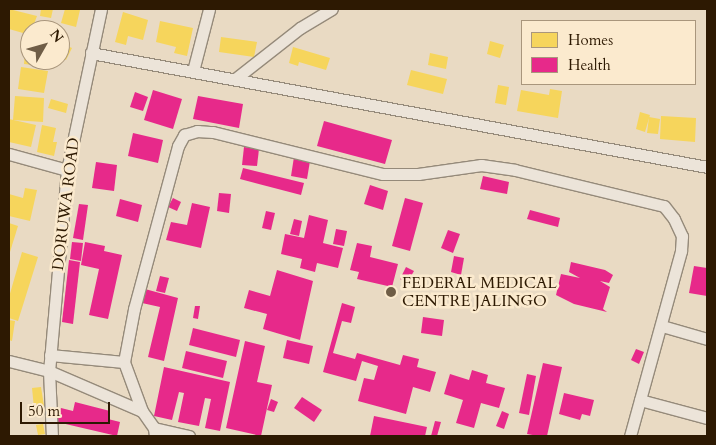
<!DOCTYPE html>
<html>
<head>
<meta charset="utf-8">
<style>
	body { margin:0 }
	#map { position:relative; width:716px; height:445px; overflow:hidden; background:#e9dac3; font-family:Cardo,serif }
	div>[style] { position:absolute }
	.homes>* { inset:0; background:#f6d55c }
	.health>* { inset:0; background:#e7298a }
	.roads { filter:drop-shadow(1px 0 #958a7a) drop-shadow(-1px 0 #958a7a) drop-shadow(0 1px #958a7a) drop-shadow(0 -1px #958a7a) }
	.street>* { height:11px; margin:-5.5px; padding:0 5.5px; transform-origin:5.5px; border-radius:5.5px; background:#ece4d9 }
	.dots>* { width:14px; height:14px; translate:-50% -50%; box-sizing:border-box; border:2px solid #fbeace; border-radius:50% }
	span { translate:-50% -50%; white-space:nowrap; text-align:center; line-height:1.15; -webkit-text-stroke:5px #fbeace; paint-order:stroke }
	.street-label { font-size:16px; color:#2d1902 }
	.poi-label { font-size:16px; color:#2d1902 }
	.left { translate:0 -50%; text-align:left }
	.frame { position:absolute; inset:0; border:10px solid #2d1902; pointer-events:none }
	.legend { position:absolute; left:521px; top:20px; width:175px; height:65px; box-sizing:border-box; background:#fbeace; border:1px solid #a9967c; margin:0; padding:6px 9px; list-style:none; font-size:15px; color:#2d1902 }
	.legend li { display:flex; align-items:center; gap:10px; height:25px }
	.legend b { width:25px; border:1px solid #a9967c }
	.north { position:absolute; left:20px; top:20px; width:50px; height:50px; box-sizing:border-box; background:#fbeace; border:1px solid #a9967c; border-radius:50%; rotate:52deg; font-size:14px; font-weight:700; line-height:20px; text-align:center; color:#2d1902 }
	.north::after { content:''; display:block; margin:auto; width:18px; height:22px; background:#6f5d46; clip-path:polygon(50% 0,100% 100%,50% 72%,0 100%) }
	.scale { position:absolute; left:20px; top:402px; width:90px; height:22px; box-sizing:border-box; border:2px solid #2d1902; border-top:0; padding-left:6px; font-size:15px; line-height:18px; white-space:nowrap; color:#2d1902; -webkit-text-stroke:4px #fbeace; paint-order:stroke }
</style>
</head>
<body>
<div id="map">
	<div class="homes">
		<i style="clip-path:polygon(9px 9px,37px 16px,30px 35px,9px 29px)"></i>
		<i style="clip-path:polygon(41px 9px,53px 9px,51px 18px,40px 16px)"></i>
		<i style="clip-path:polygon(65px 9px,80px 10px,76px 27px,61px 23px)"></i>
		<i style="clip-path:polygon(123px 12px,148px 20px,143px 40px,128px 36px,126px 45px,115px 42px)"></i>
		<i style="clip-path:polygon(160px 21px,193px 28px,187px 56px,174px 53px,176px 47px,156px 42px)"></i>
		<i style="clip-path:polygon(221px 37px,257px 42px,254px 57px,219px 52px)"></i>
		<i style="clip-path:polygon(26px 40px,30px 40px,30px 60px,51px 60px,50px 67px,24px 64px)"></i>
		<i style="clip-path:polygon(490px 41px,504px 45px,500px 58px,487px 54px)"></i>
		<i style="clip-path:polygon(60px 43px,72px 48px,66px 60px,60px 57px)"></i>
		<i style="clip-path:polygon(293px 47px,330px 58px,326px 70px,299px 62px,298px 66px,289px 63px)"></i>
		<i style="clip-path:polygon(430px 53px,448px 57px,446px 69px,428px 65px)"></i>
		<i style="clip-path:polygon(21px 67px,48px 71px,44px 93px,18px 89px)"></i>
		<i style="clip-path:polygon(411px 70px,447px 79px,443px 94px,407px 85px)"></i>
		<i style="clip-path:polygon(498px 85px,509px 87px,506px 105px,495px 103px)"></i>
		<i style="clip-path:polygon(550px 89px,562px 91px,558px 118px,517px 111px,521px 90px,549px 95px)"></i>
		<i style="clip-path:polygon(15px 96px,44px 98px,43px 122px,13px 120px)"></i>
		<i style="clip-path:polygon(51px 99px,68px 104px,66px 113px,48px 108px)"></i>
		<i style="clip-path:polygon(640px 112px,650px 115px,645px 132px,636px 129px)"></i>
		<i style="clip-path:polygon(661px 116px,696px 118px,695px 142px,660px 139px)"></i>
		<i style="clip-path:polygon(649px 117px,660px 119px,658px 134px,647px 133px)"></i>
		<i style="clip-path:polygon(9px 119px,36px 125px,31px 147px,9px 142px)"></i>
		<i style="clip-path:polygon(42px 125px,56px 128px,53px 142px,57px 142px,54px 156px,37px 152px)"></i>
		<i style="clip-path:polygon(25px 188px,37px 190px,30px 221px,9px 216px,9px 194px,23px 198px)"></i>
		<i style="clip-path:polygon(9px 223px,18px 226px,10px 252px,9px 252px)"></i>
		<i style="clip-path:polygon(22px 252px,38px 257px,18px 321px,9px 318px,9px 297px)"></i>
		<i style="clip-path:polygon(9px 320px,15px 321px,12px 341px,9px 340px)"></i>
		<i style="clip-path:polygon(41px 387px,44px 406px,34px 408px,32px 388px)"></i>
		<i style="clip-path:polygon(43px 424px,45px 434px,38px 435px,36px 425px)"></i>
	</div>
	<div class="health">
		<i style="clip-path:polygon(153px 90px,182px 99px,173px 129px,144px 120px)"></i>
		<i style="clip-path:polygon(135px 92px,148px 97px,143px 111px,130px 107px)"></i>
		<i style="clip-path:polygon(198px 96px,243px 104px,239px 128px,193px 119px)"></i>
		<i style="clip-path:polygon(324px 121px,392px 140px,385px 164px,317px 146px)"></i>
		<i style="clip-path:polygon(133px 133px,163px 140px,158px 163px,128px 156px)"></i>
		<i style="clip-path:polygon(244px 147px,259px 149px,257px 166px,242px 165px)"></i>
		<i style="clip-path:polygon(294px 157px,310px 161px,307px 179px,291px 176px)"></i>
		<i style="clip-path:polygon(96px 162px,117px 165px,114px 191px,92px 188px)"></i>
		<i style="clip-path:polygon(243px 168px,304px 183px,301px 195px,240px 179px)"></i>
		<i style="clip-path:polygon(483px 176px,509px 182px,507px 194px,480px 189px)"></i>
		<i style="clip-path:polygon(370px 185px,388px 191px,383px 210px,364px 204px)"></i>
		<i style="clip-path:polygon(219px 193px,231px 194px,229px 213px,217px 211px)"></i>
		<i style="clip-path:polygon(173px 198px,181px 202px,177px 211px,168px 207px)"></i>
		<i style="clip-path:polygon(405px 198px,423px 203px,410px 251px,392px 246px)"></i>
		<i style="clip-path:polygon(120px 199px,142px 205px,138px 222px,116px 216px)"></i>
		<i style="clip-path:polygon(192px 203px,210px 207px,201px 248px,166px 240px,171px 222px,187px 225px)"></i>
		<i style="clip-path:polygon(79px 204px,88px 205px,83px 240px,73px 238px)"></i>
		<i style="clip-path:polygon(530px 210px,560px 218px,558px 227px,527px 219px)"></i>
		<i style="clip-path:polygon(266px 211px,275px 213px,271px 230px,262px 228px)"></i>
		<i style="clip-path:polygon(309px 215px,328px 220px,323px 243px,343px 248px,338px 268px,317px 263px,315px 272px,300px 268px,302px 259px,281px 254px,285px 234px,304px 238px)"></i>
		<i style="clip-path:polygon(294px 219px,302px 221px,299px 236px,290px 234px)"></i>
		<i style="clip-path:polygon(336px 229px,347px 231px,344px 246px,333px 244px)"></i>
		<i style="clip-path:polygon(448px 230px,460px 234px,453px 253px,441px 248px)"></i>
		<i style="clip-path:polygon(72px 242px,83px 243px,81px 261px,70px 259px)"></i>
		<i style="clip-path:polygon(85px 242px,105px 246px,104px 251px,122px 255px,108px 319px,89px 315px,99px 269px,81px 265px)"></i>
		<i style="clip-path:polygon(357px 243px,372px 246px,370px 257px,398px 264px,392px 287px,357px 279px,359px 272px,350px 270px)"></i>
		<i style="clip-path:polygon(454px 256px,464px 258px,461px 275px,451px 272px)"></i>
		<i style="clip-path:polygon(69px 260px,80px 262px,73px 324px,62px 322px)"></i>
		<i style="clip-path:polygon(571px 262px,605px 270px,613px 275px,609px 283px,600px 281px,610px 287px,603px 309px,607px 312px,574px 304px,556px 295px,561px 274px,580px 278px,569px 272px)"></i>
		<i style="clip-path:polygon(694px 266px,707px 268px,707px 296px,689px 293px)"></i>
		<i style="clip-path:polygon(406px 267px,414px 271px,407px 283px,400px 279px)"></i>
		<i style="clip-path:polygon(277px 270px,313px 281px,300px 340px,263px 329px,267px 314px,244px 308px,249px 290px,270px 296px)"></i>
		<i style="clip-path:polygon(160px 276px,169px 278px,165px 293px,156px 291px)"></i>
		<i style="clip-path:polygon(145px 289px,178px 298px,164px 361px,148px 357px,160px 307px,142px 303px)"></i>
		<i style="clip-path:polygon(342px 303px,355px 307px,351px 323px,342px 321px,333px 353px,355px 359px,357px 353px,400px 365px,403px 355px,419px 359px,417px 367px,436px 372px,430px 392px,413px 387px,406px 414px,358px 401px,364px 378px,374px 380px,378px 366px,362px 361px,356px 381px,323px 372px)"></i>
		<i style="clip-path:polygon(195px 306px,200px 306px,198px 319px,193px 318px)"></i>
		<i style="clip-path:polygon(423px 317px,444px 320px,442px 336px,421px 333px)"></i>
		<i style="clip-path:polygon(193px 328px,240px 340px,236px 357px,189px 345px)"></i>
		<i style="clip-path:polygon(287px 340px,313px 346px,309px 364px,283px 358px)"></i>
		<i style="clip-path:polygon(245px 341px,265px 346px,257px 382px,272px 385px,261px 436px,226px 428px)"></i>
		<i style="clip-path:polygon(636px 349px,644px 352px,639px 364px,631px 360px)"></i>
		<i style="clip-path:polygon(186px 351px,227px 361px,223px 378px,182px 368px)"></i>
		<i style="clip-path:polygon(543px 363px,562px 367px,547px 436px,538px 436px,527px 434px)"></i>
		<i style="clip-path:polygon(164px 367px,230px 382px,220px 431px,205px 428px,211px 399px,205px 398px,199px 426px,178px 422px,184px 393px,179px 392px,172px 420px,154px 416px)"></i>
		<i style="clip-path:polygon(472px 370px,488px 375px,486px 383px,505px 388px,499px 408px,481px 403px,474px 428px,456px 423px,463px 400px,444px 394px,450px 374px,469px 380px)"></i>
		<i style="clip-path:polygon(527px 374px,536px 376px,529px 415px,519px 413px)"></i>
		<i style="clip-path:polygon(564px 393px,594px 400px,590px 416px,582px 414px,580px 420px,559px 414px)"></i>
		<i style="clip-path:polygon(302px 397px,322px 410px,314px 422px,294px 408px)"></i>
		<i style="clip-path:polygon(271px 399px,278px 402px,274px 412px,267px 410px)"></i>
		<i style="clip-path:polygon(75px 402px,110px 411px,108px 419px,120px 422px,117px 436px,57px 422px,61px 408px,73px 411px)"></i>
		<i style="clip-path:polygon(502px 411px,509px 414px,504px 429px,496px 426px)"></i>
		<i style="clip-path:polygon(374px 416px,427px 427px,425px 436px,370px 436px)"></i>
		<i style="clip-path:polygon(435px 421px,441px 422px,437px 436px,431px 436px)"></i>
	</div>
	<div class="roads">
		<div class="street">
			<i style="left:101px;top:9px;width:165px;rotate:101.9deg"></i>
			<i style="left:67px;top:170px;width:202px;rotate:95.1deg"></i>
			<i style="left:49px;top:371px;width:101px;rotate:23.3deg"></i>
			<i style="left:91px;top:53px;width:626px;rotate:10.48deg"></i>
			<i style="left:193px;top:71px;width:64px;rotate:-75.5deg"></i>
			<i style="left:235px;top:79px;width:83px;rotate:-38.1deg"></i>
			<i style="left:300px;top:28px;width:37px;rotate:-31deg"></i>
			<i style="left:9px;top:154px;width:60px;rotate:15.4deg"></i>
			<i style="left:662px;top:326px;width:47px;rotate:16.1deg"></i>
			<i style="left:50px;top:355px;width:74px;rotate:5.4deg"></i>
			<i style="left:9px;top:361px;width:41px;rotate:14deg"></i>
			<i style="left:49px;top:371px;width:65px;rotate:87.4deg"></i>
			<i style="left:640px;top:400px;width:69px;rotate:15deg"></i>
			<i style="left:154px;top:428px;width:36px;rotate:13deg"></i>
			<i style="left:155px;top:436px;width:8px;rotate:-97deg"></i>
			<i style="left:154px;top:428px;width:21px;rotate:-125deg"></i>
			<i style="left:142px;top:411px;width:52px;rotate:-110.2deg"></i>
			<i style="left:124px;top:362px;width:54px;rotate:-79.3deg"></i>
			<i style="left:134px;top:309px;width:169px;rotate:-74.9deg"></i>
			<i style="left:178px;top:146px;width:13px;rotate:-61deg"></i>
			<i style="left:184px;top:135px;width:14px;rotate:-17deg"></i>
			<i style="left:197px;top:131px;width:16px;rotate:4deg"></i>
			<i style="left:213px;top:132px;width:175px;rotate:13.9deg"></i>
			<i style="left:383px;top:174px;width:35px"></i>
			<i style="left:418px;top:174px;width:64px;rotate:-8.1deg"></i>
			<i style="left:481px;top:165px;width:34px;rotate:8deg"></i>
			<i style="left:515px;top:170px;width:153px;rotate:13.6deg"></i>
			<i style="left:664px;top:206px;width:16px;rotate:52deg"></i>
			<i style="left:674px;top:219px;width:19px;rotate:65deg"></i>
			<i style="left:682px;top:236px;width:15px;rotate:94deg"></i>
			<i style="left:681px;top:251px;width:192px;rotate:105.4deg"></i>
		</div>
	</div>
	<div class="dots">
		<i style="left:391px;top:292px;background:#6f5d46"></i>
	</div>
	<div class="street-label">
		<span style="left:66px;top:204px;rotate:-83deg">DORUWA ROAD</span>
	</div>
	<div class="poi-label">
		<span class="left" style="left:402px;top:292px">FEDERAL MEDICAL<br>CENTRE JALINGO</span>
	</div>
	<div class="frame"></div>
	<ul class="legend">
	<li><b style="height:14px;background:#f6d55c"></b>Homes</li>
	<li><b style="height:14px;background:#e7298a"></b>Health</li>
	</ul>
	<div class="north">N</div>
	<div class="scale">50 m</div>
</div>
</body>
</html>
